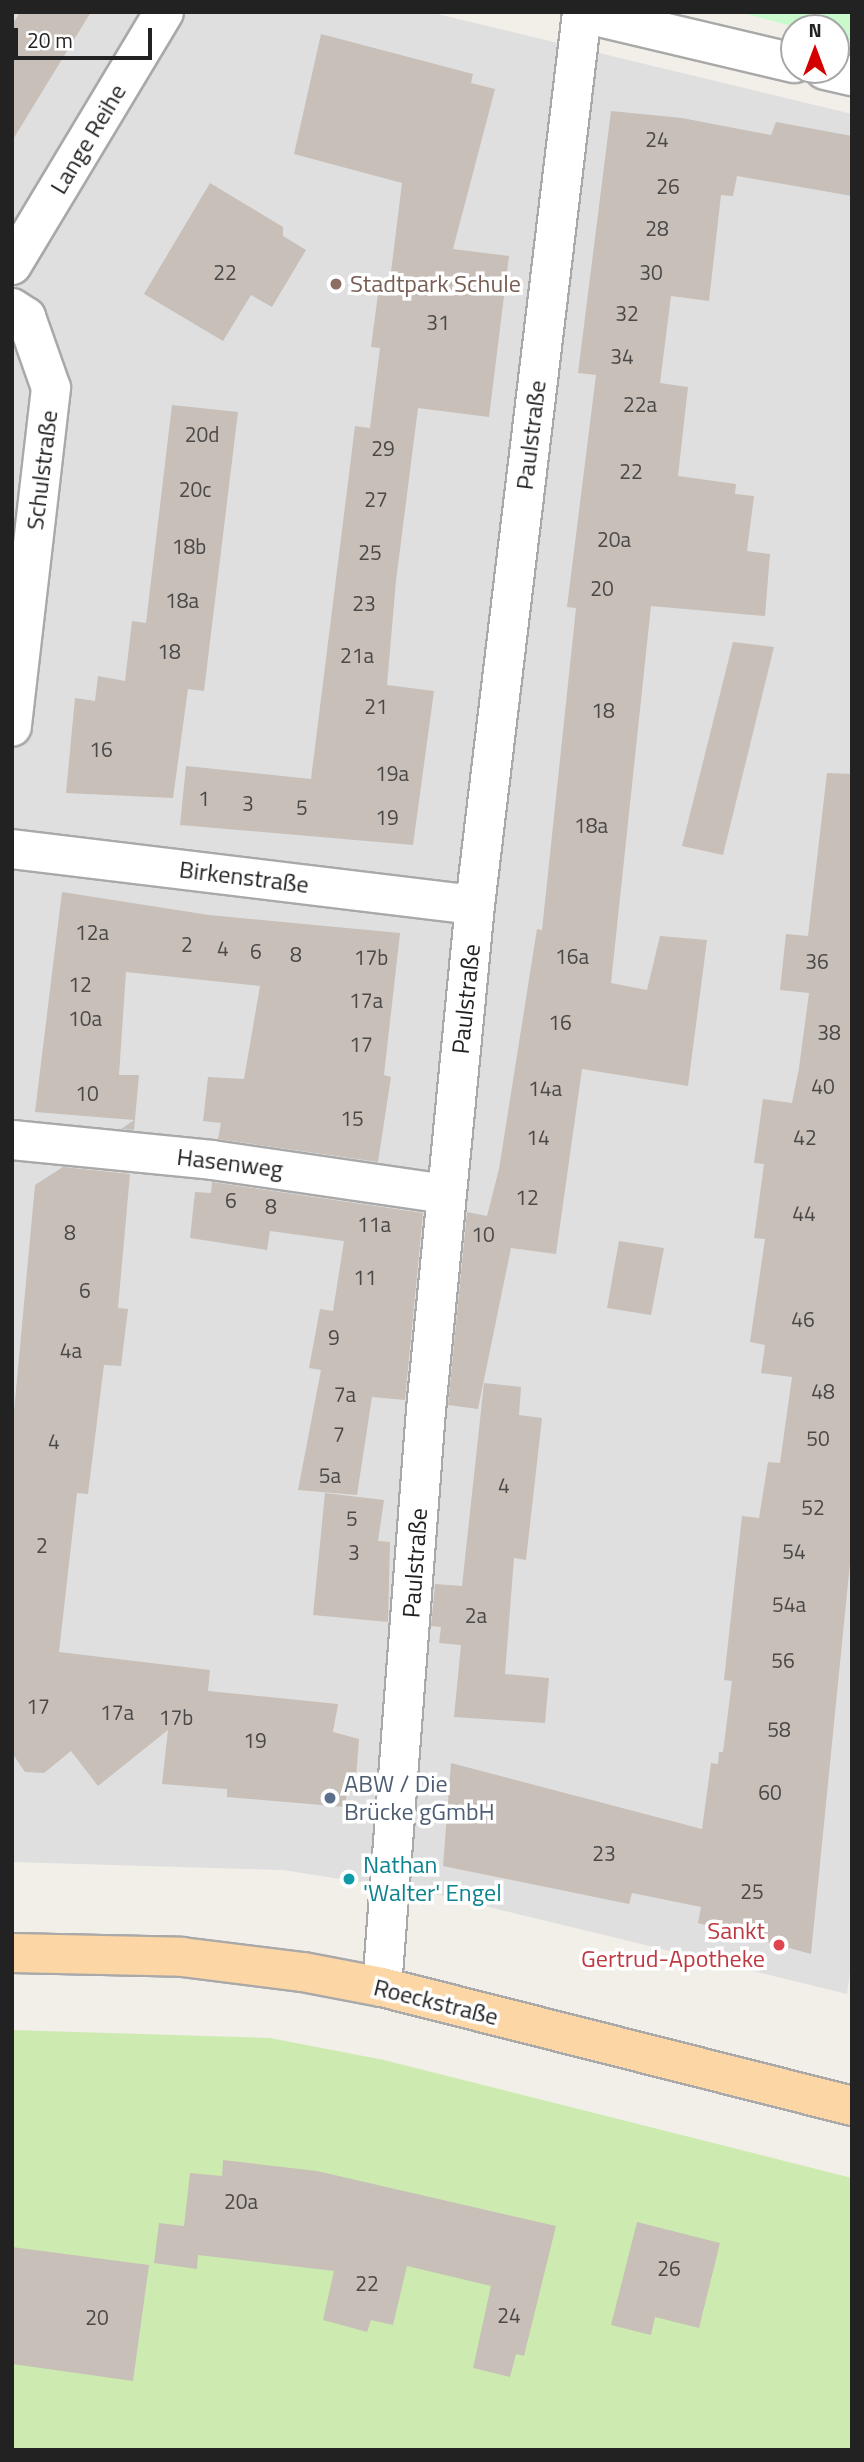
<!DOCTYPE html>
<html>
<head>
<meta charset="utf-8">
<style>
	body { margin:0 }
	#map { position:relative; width:864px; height:2462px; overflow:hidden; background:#f2efe9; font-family:"Titillium Web",sans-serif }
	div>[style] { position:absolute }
	.residential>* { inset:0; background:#e0dfdf }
	.grass>* { inset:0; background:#cdebb0 }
	.park>* { inset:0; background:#c8facc }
	.building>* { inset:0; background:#c7bfb8 }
	.roads { filter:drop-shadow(2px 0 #a9a9a9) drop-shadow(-2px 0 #a9a9a9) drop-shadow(0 2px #a9a9a9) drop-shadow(0 -2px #a9a9a9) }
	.minor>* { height:38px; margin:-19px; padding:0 19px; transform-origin:19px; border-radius:19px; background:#fff }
	.major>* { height:38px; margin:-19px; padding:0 19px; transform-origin:19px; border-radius:19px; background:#fcd6a4 }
	.dots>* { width:19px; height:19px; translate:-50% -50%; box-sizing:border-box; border:4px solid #fff; border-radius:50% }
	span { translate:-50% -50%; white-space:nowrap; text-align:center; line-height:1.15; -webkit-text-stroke:7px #fff; paint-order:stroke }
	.number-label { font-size:21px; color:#4b4948 }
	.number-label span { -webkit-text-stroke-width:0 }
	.street-label { font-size:24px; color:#222 }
	.education-label { font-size:24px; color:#785e54 }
	.left { translate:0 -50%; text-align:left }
	.service-label { font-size:24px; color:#4e5e75 }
	.culture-label { font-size:24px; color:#0d838f }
	.health-label { font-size:24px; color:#be3a42 }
	.right { translate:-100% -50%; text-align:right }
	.frame { position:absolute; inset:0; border:14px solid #222; pointer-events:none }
	.north { position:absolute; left:780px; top:14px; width:70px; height:70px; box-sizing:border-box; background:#fff; border:2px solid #a7a7a7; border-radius:50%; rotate:0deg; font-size:19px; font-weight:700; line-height:28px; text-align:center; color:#222 }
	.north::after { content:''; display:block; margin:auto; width:24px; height:32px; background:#d40000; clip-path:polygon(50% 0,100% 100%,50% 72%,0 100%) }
	.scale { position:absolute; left:14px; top:28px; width:138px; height:32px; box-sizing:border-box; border:4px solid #222; border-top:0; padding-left:9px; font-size:21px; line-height:24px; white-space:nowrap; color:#222; -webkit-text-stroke:5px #fff; paint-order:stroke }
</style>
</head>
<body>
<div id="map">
	<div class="residential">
		<i style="clip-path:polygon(12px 12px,429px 12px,852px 114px,852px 1957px,847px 1994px,435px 1894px,283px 1870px,12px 1862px)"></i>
	</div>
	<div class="grass">
		<i style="clip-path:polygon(12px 2030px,270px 2038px,384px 2060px,852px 2178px,852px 2450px,12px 2450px)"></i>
	</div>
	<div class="park">
		<i style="clip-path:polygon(738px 12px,852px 12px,852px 41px,836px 37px,836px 28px,800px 28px)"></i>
	</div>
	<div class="building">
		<i style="clip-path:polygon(20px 12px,91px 12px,12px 141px,12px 25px)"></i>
		<i style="clip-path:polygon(321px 34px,473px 74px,471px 83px,495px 89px,453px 249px,509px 256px,489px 417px,418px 408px,396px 581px,387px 685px,434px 691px,413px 845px,180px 825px,186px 766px,311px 779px,355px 426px,370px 428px,380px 348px,371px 347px,378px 294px,388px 296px,402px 183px,294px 154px)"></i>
		<i style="clip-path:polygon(611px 111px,682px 118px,771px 135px,776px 122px,852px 136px,852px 196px,737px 176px,733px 196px,721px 195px,709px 301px,671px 296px,660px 383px,688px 387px,678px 476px,736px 484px,735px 494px,754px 496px,747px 551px,770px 554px,765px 616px,651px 606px,611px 983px,647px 990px,660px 936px,707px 940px,688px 1086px,582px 1069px,556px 1254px,511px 1248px,478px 1409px,448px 1405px,467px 1212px,487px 1216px,499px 1169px,537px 929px,542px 930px,576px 608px,567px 607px,596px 375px,578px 373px)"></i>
		<i style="clip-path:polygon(210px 183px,283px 227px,283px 236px,306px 250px,272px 307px,251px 295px,223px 341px,144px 294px)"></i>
		<i style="clip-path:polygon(172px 405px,238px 412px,204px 691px,188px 689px,173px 798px,66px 793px,75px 698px,95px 701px,98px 676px,125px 681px,132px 621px,146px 623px)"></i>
		<i style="clip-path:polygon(733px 642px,774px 647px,723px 855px,682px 846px)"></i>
		<i style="clip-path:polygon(827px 773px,852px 774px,852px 1543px,811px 1954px,698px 1923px,701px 1907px,632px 1893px,629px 1904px,443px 1866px,451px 1763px,702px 1829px,711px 1763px,718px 1764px,719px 1752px,723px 1752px,732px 1681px,724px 1680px,742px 1516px,759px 1518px,768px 1462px,780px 1463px,792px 1377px,761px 1373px,765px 1345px,750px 1342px,765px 1239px,754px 1238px,764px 1164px,754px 1163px,763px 1099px,792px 1103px,799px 1068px,809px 993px,780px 990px,786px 934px,808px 936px)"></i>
		<i style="clip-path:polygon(62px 892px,209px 915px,400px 933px,384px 1075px,391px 1077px,378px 1162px,218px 1139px,221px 1123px,203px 1121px,208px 1077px,244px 1079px,260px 986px,126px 972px,119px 1075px,139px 1075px,134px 1130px,121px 1129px,134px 1120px,35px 1112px)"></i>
		<i style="clip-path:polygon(63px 1167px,130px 1174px,118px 1308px,128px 1309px,121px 1366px,104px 1365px,88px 1494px,77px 1493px,59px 1652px,210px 1670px,208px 1691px,338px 1704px,333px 1732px,359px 1739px,355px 1792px,347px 1792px,345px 1807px,227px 1797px,227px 1789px,162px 1784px,168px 1730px,98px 1786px,71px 1751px,44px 1773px,25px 1772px,12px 1753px,12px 1433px,35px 1185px)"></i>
		<i style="clip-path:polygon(212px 1182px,423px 1213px,405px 1400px,372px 1397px,357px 1495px,298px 1490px,321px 1370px,309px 1368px,320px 1309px,333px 1311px,344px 1241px,270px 1231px,267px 1250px,190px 1238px,195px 1192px,211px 1193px)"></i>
		<i style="clip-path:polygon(619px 1241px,664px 1248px,651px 1315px,607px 1308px)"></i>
		<i style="clip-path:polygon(484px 1383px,521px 1387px,519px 1415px,542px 1418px,526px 1560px,514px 1558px,505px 1674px,549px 1678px,545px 1723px,454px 1717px,461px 1645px,439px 1643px,441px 1627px,431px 1626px,435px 1584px,462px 1586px)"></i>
		<i style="clip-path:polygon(325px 1493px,384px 1500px,378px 1541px,390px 1542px,388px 1622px,313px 1615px)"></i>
		<i style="clip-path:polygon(223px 2160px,317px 2171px,556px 2226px,524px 2356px,516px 2354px,510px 2377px,473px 2368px,491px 2286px,407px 2266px,393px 2325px,371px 2320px,367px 2332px,323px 2320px,334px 2271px,198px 2255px,197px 2269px,154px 2263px,159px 2223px,184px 2226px,190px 2173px,222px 2176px)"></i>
		<i style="clip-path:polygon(637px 2222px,720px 2243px,699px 2328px,655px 2317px,651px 2335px,611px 2325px)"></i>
		<i style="clip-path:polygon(12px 2247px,149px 2265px,133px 2381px,12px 2364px)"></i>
	</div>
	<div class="roads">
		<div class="minor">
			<i style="left:825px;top:70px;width:28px;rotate:13deg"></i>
			<i style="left:12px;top:265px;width:295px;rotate:-59deg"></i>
			<i style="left:12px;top:308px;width:17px;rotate:33deg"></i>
			<i style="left:26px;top:317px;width:75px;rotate:70.6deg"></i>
			<i style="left:51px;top:388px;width:341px;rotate:96.6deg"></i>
			<i style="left:12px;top:849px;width:466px;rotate:6.9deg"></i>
			<i style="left:12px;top:1140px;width:201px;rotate:5.7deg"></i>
			<i style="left:212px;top:1160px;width:236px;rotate:8.3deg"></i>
			<i style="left:382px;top:1987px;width:579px;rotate:-85.64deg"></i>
			<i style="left:426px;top:1410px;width:507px;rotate:-84.46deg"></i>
			<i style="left:475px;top:905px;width:898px;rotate:-83.16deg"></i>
			<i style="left:582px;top:13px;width:218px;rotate:13.3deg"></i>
		</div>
		<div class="major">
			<i style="left:12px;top:1953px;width:170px;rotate:1.3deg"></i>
			<i style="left:182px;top:1957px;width:122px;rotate:7.1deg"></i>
			<i style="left:303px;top:1972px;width:80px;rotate:10.8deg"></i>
			<i style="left:382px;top:1987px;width:485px;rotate:14.2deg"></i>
		</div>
	</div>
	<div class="dots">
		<i style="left:336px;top:284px;background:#8d6e63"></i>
		<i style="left:330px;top:1798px;background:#5c6f8a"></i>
		<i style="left:349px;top:1879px;background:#0f9aa8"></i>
		<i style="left:779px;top:1945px;background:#e0444e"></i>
	</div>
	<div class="number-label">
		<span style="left:657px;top:139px">24</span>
		<span style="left:668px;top:186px">26</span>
		<span style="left:657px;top:228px">28</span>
		<span style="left:225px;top:272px">22</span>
		<span style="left:651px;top:272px">30</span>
		<span style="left:627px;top:313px">32</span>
		<span style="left:438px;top:322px">31</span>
		<span style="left:622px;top:356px">34</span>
		<span style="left:640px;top:404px">22a</span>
		<span style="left:202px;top:434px">20d</span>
		<span style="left:383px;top:448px">29</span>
		<span style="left:631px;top:471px">22</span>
		<span style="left:195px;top:489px">20c</span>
		<span style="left:376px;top:499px">27</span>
		<span style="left:614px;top:539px">20a</span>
		<span style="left:189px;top:546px">18b</span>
		<span style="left:370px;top:552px">25</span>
		<span style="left:602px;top:588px">20</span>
		<span style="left:182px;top:600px">18a</span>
		<span style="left:364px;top:603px">23</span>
		<span style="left:169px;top:651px">18</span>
		<span style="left:357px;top:655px">21a</span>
		<span style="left:376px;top:706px">21</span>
		<span style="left:603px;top:710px">18</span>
		<span style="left:101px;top:749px">16</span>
		<span style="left:392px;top:773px">19a</span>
		<span style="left:204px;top:798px">1</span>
		<span style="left:248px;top:803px">3</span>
		<span style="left:302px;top:807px">5</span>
		<span style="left:387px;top:817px">19</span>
		<span style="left:591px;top:825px">18a</span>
		<span style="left:92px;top:932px">12a</span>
		<span style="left:187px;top:944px">2</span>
		<span style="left:223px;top:948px">4</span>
		<span style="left:256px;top:951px">6</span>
		<span style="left:296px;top:954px">8</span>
		<span style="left:572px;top:956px">16a</span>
		<span style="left:371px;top:957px">17b</span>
		<span style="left:817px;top:961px">36</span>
		<span style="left:80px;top:984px">12</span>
		<span style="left:366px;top:1000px">17a</span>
		<span style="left:85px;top:1018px">10a</span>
		<span style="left:560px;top:1022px">16</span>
		<span style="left:829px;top:1032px">38</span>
		<span style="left:361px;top:1044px">17</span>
		<span style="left:823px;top:1086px">40</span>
		<span style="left:545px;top:1088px">14a</span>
		<span style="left:87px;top:1093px">10</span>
		<span style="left:352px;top:1118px">15</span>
		<span style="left:538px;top:1137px">14</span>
		<span style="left:805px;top:1137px">42</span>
		<span style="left:527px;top:1197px">12</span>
		<span style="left:231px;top:1200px">6</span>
		<span style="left:271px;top:1206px">8</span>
		<span style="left:804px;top:1213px">44</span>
		<span style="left:374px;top:1224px">11a</span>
		<span style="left:70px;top:1232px">8</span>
		<span style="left:483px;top:1234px">10</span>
		<span style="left:365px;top:1277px">11</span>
		<span style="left:85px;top:1290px">6</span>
		<span style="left:803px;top:1319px">46</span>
		<span style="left:334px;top:1337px">9</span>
		<span style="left:71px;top:1350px">4a</span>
		<span style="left:823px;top:1391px">48</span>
		<span style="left:345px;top:1394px">7a</span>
		<span style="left:339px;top:1434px">7</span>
		<span style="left:818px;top:1438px">50</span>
		<span style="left:54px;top:1441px">4</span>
		<span style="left:330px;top:1475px">5a</span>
		<span style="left:504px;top:1485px">4</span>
		<span style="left:813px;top:1507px">52</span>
		<span style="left:352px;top:1518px">5</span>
		<span style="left:42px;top:1545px">2</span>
		<span style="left:794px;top:1551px">54</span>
		<span style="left:354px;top:1552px">3</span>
		<span style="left:789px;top:1604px">54a</span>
		<span style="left:476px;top:1615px">2a</span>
		<span style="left:783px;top:1660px">56</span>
		<span style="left:38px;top:1706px">17</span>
		<span style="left:117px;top:1712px">17a</span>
		<span style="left:176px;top:1717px">17b</span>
		<span style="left:779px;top:1729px">58</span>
		<span style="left:255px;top:1740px">19</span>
		<span style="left:770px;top:1792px">60</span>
		<span style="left:604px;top:1853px">23</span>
		<span style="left:752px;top:1891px">25</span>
		<span style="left:241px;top:2201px">20a</span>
		<span style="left:669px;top:2268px">26</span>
		<span style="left:367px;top:2283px">22</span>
		<span style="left:509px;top:2315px">24</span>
		<span style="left:97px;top:2317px">20</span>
	</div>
	<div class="street-label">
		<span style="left:88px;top:139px;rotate:-59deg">Lange Reihe</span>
		<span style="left:531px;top:435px;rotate:-83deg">Paulstraße</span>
		<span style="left:42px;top:470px;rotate:-83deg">Schulstraße</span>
		<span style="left:244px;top:877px;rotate:7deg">Birkenstraße</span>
		<span style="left:466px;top:999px;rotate:-84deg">Paulstraße</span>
		<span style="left:230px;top:1163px;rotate:7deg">Hasenweg</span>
		<span style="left:415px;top:1563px;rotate:-86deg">Paulstraße</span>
		<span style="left:436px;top:2002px;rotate:14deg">Roeckstraße</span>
	</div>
	<div class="education-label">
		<span class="left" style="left:350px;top:284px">Stadtpark Schule</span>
	</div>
	<div class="service-label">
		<span class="left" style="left:344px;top:1798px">ABW / Die<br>Brücke gGmbH</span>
	</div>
	<div class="culture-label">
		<span class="left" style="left:363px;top:1879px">Nathan<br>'Walter' Engel</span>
	</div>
	<div class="health-label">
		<span class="right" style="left:765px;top:1945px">Sankt<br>Gertrud-Apotheke</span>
	</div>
	<div class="frame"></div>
	<div class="north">N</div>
	<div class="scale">20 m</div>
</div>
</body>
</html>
